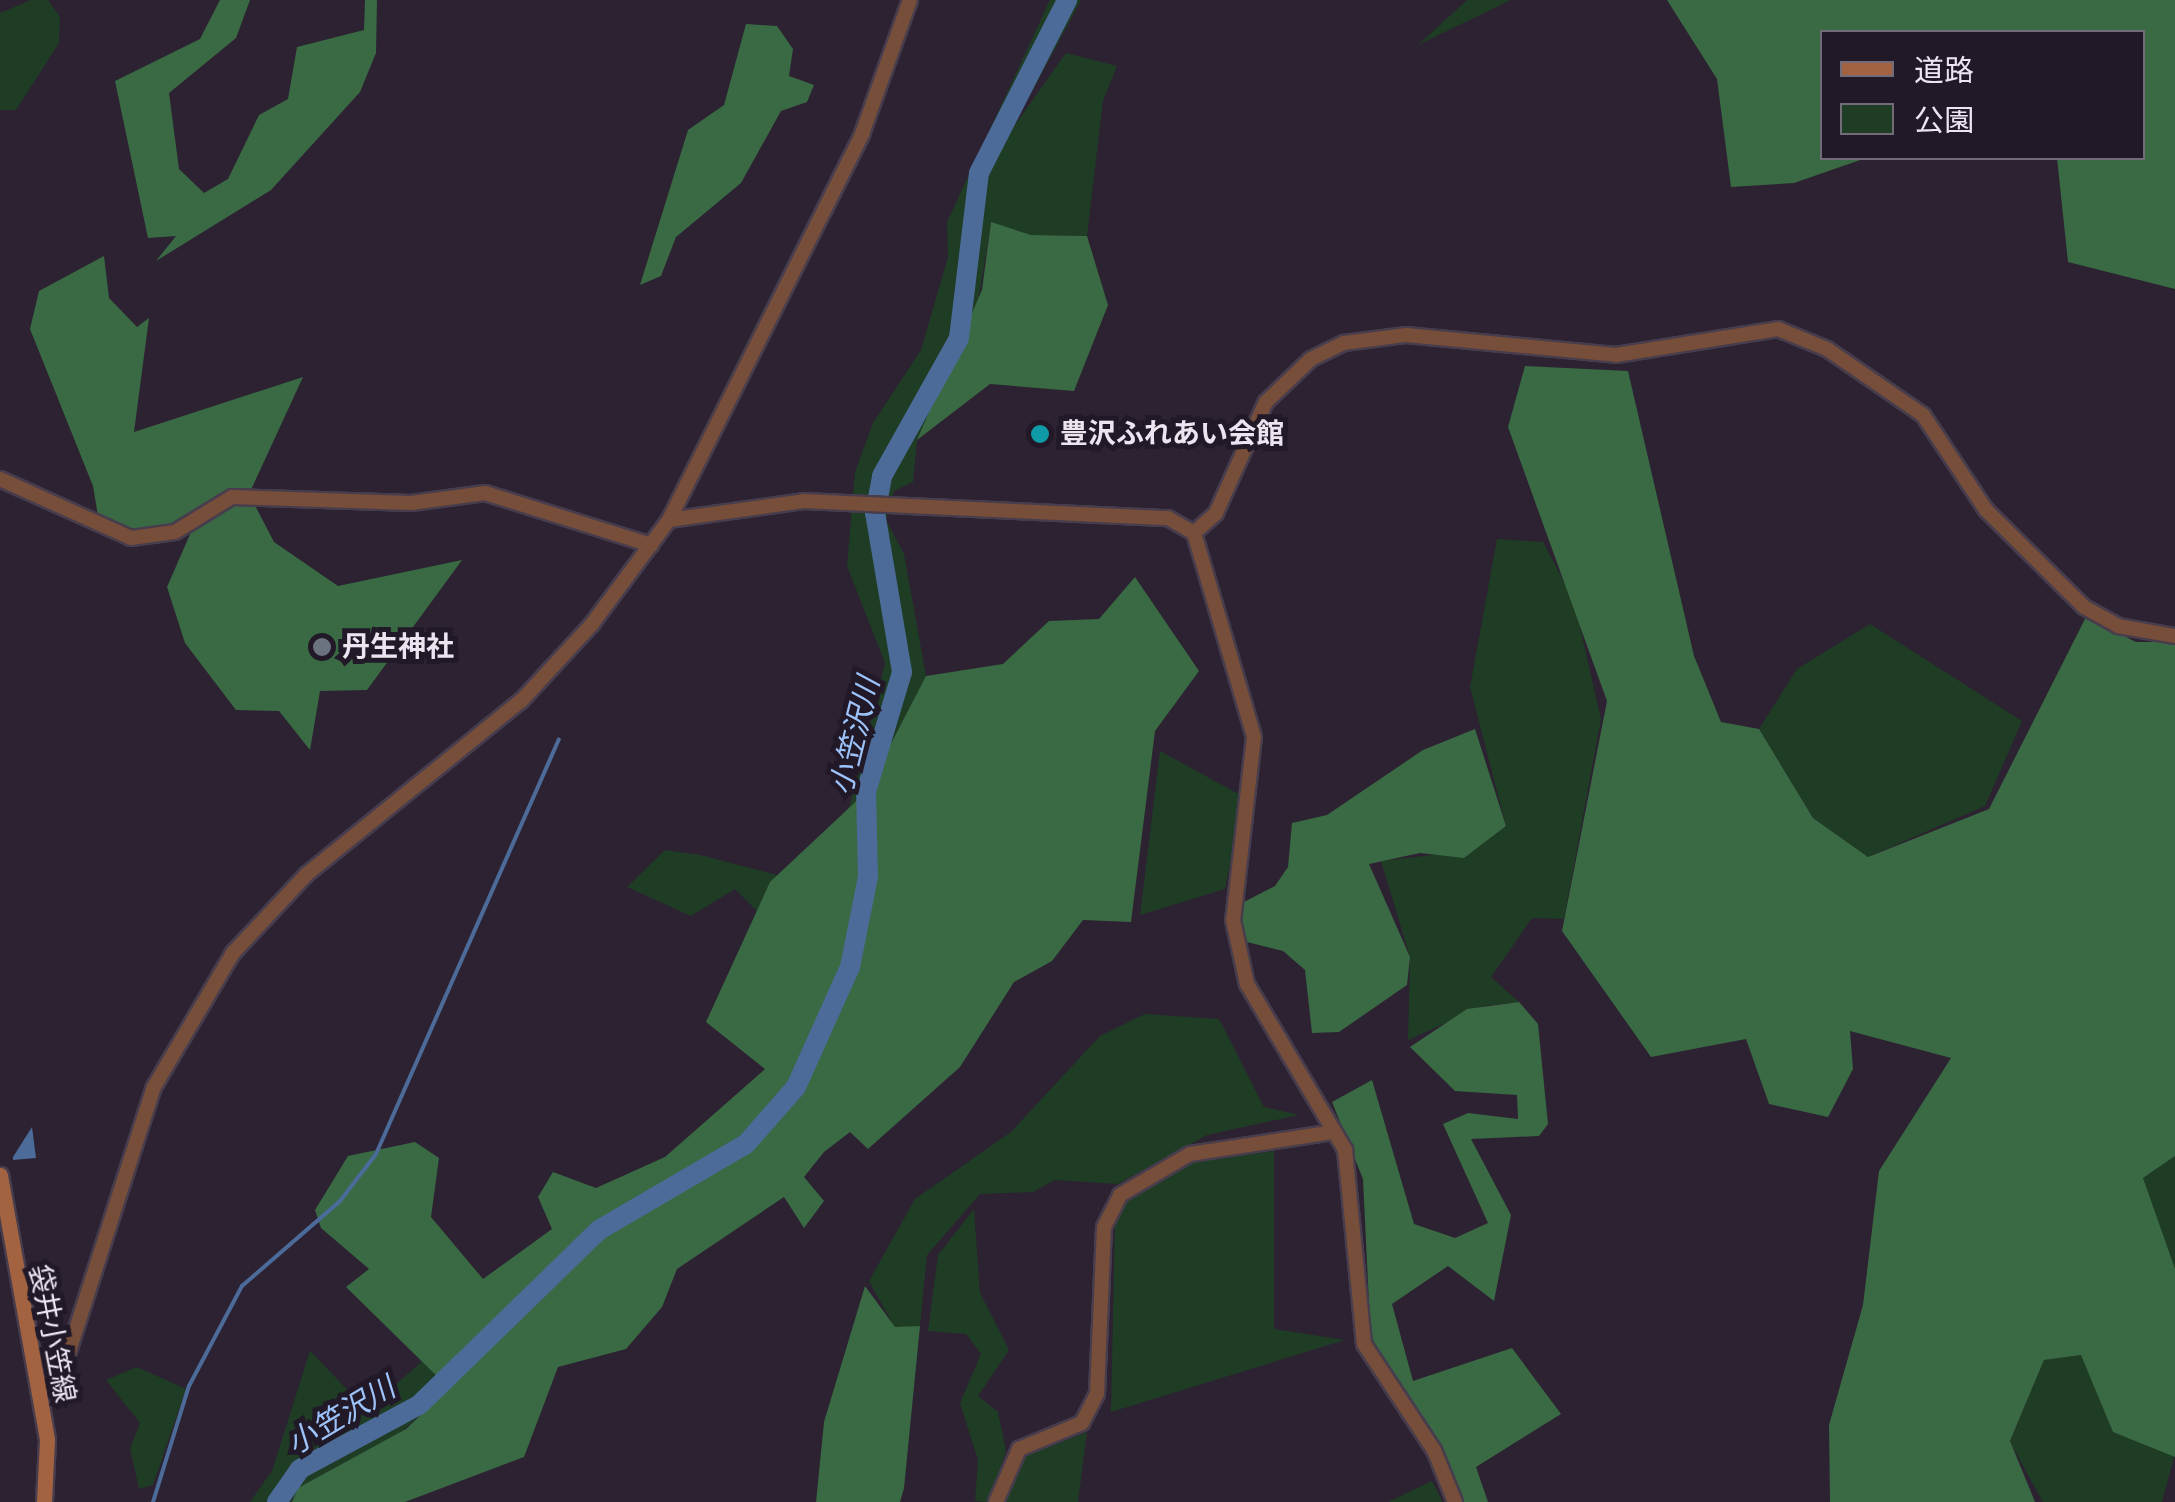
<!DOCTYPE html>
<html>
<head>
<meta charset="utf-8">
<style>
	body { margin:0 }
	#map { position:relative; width:2175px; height:1502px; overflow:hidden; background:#2c2232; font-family:Jost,"Noto Sans JP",sans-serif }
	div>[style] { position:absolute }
	.green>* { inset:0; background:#1f3c25 }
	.forest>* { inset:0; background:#396a43 }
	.water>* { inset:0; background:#4c6b99 }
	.stream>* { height:4px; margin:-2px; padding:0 2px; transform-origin:2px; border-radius:2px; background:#4c6b99 }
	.river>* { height:20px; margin:-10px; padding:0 10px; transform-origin:10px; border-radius:10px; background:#4c6b99 }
	.roads { filter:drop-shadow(2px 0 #473d4d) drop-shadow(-2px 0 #473d4d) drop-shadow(0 2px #473d4d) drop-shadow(0 -2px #473d4d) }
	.tertiary>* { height:14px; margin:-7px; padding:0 7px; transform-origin:7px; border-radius:7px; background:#774e39 }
	.secondary>* { height:15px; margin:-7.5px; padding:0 7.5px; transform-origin:7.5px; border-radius:7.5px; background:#a36340 }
	.dots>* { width:28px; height:28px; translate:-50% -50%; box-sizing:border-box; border:5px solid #221928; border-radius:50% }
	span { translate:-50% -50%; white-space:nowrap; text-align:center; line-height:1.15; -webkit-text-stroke:10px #221928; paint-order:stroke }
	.poi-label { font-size:28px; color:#ebe5f0; font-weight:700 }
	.left { translate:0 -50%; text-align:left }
	.street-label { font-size:28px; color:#ebe5f0 }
	.water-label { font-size:30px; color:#9dc3fb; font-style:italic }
	.legend { position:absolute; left:1820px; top:30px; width:325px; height:130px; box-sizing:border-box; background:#221928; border:2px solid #726b78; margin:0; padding:12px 18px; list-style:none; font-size:30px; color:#ebe5f0 }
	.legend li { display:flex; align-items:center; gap:20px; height:50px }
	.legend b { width:50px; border:2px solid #726b78 }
</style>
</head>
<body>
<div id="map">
	<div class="green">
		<i style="clip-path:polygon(31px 0,48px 0,60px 17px,59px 43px,16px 110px,0 110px,0 13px)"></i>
		<i style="clip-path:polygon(1050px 0,1081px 0,1012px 129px,1066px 53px,1117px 66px,1103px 101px,1087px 236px,1031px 235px,991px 223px,975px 321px,917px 440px,913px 482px,894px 491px,886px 520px,904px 554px,926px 676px,876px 808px,870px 913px,843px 1014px,801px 1097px,724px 1184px,616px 1241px,401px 1432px,299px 1488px,291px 1502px,250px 1502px,272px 1471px,310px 1351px,367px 1410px,605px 1199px,698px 1154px,787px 1059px,885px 663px,847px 566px,855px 472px,873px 423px,921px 350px,948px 257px,947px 222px)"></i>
		<i style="clip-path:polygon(1467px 0,1511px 0,1418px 45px)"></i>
		<i style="clip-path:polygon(1497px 539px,1543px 542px,1574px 601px,1601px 719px,1564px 919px,1532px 918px,1491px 977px,1519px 1002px,1484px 1006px,1408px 1040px,1410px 957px,1381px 861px,1474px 850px,1506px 826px,1470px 687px)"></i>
		<i style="clip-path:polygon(1870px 624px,2022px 721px,1985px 806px,1868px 857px,1813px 818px,1759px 729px,1797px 669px)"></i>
		<i style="clip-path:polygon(1160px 751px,1244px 797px,1225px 889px,1140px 915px)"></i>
		<i style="clip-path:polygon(665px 850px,700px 855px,777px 875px,757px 911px,735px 889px,691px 916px,627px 887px)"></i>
		<i style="clip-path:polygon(1145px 1014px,1219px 1019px,1264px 1107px,1299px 1115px,1207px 1135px,1118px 1184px,1055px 1180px,1033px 1192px,980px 1194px,927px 1255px,920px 1326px,895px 1328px,869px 1281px,915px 1199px,1011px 1132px,1100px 1036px)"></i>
		<i style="clip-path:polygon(1274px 1151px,1274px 1329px,1345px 1340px,1111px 1412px,1115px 1216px,1135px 1191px,1194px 1162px)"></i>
		<i style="clip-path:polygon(2175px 1156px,2175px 1294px,2143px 1178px)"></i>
		<i style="clip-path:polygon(974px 1209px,980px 1293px,1009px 1350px,978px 1396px,998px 1412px,1006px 1451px,989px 1502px,975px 1501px,978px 1460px,960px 1403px,981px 1354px,966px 1334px,928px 1331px,938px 1255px)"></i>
		<i style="clip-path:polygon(2082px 1355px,2113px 1432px,2175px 1453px,2162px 1502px,2043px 1502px,2010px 1442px,2044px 1360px)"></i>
		<i style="clip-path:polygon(137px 1367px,186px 1389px,153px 1485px,139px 1489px,130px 1448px,140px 1423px,106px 1380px)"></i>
		<i style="clip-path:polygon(1087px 1432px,1078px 1502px,1003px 1502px,1016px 1460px)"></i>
		<i style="clip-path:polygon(1432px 1481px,1443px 1502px,1389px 1502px,1390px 1501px)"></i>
	</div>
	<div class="forest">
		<i style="clip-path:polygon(220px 0,250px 0,236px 38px,169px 93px,179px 169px,204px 193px,228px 179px,259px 115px,288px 99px,297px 47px,364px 30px,365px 0,377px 0,376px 53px,360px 92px,271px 190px,156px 261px,176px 236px,148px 238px,115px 81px,200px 39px)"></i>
		<i style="clip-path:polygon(1667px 0,2175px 0,2175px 289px,2068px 262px,2057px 158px,2142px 158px,2142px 32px,1822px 32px,1822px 158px,1866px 158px,1794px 183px,1731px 187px,1717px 79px)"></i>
		<i style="clip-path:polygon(746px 24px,777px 26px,793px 49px,789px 76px,814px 85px,807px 102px,781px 111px,741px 183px,676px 237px,661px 276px,640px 285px,688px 130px,724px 105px)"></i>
		<i style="clip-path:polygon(991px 222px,1031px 235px,1087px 236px,1108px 305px,1074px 391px,990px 384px,917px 440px,982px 290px)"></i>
		<i style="clip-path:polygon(104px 256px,109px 298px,137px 327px,149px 318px,134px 432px,303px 377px,249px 494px,274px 542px,338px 586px,462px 560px,367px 690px,320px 691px,310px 750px,279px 711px,236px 710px,185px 643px,167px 587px,195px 523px,212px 507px,157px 537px,100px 528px,93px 486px,30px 329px,39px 291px)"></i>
		<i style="clip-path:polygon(1525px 366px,1628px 371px,1694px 656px,1721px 722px,1759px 729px,1813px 818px,1868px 857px,1989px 809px,2086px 617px,2136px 642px,2175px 642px,2175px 1156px,2143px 1178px,2175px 1269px,2175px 1457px,2113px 1432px,2081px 1355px,2044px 1360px,2010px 1441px,2035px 1502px,1830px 1502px,1829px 1425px,1863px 1305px,1879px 1171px,1951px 1058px,1850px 1031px,1853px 1069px,1828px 1117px,1769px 1104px,1746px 1039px,1651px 1057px,1562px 931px,1607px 701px,1508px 427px)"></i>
		<i style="clip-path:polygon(1135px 577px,1199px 671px,1155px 731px,1131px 922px,1083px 920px,1052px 961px,1014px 982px,960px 1067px,868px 1149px,850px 1132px,824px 1152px,804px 1177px,824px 1201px,804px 1228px,784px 1197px,677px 1269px,662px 1307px,626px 1349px,558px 1367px,524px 1457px,405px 1502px,292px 1502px,298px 1488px,406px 1429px,449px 1388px,346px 1287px,369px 1269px,321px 1228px,315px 1210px,348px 1156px,415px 1142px,439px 1158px,431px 1217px,483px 1279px,552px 1229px,538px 1197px,553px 1172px,596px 1188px,665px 1157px,765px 1069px,706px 1022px,770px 882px,866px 792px,926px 676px,1003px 664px,1049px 621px,1099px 619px)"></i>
		<i style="clip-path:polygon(1475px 729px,1506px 826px,1464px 858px,1420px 853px,1369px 864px,1410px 957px,1407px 985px,1339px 1032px,1312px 1033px,1305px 970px,1283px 951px,1243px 941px,1240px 904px,1275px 886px,1288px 867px,1292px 823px,1327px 815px,1423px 750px)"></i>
		<i style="clip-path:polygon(1519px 1002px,1538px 1024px,1548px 1124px,1539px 1136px,1471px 1139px,1511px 1215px,1494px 1301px,1448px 1266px,1392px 1304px,1413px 1381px,1512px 1348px,1561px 1414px,1476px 1467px,1488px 1502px,1460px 1502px,1450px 1466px,1371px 1345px,1363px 1179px,1332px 1102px,1372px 1080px,1414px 1224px,1455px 1238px,1488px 1223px,1443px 1124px,1468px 1113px,1518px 1119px,1517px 1095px,1455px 1091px,1410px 1047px,1467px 1009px)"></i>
		<i style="clip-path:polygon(865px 1286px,895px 1327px,920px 1326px,904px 1488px,900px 1502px,816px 1502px,824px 1422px)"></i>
	</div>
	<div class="water">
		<i style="clip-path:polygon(32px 1127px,36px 1158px,13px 1160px,13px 1157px)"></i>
	</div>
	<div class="stream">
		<i style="left:153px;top:1502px;width:121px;rotate:-72.8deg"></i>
		<i style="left:189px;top:1386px;width:113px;rotate:-62.1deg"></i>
		<i style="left:242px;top:1286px;width:130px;rotate:-40.9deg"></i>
		<i style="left:340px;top:1201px;width:59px;rotate:-52.5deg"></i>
		<i style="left:376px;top:1154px;width:453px;rotate:-66.2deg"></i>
	</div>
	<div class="river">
		<i style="left:277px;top:1502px;width:40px;rotate:-55.1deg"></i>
		<i style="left:300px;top:1469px;width:135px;rotate:-28.3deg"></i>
		<i style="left:419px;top:1405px;width:251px;rotate:-44.2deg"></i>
		<i style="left:599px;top:1230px;width:170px;rotate:-30.3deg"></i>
		<i style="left:746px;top:1144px;width:76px;rotate:-48.7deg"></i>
		<i style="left:796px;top:1087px;width:132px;rotate:-65.8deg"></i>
		<i style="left:850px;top:967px;width:92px;rotate:-78.7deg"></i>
		<i style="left:868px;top:877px;width:85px;rotate:-91.3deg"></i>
		<i style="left:866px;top:792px;width:125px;rotate:-73.3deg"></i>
		<i style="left:902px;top:672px;width:161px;rotate:-99.6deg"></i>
		<i style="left:875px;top:513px;width:38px;rotate:-79deg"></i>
		<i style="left:882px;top:476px;width:158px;rotate:-60.8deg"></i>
		<i style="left:959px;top:338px;width:166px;rotate:-83.1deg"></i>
		<i style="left:979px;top:173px;width:194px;rotate:-63deg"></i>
	</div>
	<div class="roads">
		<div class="tertiary">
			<i style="left:0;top:479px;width:144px;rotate:24.2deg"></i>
			<i style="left:131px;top:538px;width:44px;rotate:-7.8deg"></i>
			<i style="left:175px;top:532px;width:67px;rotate:-31.6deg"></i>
			<i style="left:232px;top:497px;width:179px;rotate:1.9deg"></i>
			<i style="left:411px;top:503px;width:75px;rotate:-7.7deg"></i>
			<i style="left:485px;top:493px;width:174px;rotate:17.4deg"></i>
			<i style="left:669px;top:520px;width:136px;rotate:-8deg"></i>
			<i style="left:804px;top:501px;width:364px;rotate:2.7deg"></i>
			<i style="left:1168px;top:518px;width:30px;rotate:30deg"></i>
			<i style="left:1194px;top:533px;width:213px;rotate:73.6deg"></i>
			<i style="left:1254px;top:737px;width:184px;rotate:96.5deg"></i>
			<i style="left:1233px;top:920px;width:66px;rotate:77.7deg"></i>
			<i style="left:1247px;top:984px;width:193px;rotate:59.4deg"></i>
			<i style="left:1345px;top:1150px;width:195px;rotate:84.4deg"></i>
			<i style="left:1364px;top:1344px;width:127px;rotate:56.6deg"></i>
			<i style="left:1434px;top:1450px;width:56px;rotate:68deg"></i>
			<i style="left:1194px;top:533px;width:30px;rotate:-42deg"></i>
			<i style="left:1216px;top:513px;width:122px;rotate:-65.8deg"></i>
			<i style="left:1266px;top:402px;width:62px;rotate:-43.7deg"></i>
			<i style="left:1311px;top:359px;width:37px;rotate:-26deg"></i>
			<i style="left:1344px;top:343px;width:63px;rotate:-7.4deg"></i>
			<i style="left:1406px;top:335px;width:211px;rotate:5.4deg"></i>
			<i style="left:1616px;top:355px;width:164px;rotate:-9.1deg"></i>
			<i style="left:1778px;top:329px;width:53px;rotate:22.2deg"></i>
			<i style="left:1827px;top:349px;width:116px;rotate:34.5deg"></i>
			<i style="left:1923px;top:415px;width:114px;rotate:56.4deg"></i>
			<i style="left:1986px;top:510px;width:138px;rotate:44.7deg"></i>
			<i style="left:2084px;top:607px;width:39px;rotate:29deg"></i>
			<i style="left:2118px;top:626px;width:58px;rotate:10deg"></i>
			<i style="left:38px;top:1390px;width:29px;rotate:-35deg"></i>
			<i style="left:62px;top:1373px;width:300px;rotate:-72.2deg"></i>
			<i style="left:154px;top:1087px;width:156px;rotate:-59.5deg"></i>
			<i style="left:233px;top:953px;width:108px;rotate:-46.9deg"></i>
			<i style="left:307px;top:874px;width:275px;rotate:-39deg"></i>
			<i style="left:521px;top:701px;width:105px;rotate:-47.3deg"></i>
			<i style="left:592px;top:624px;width:129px;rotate:-53.5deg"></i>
			<i style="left:669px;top:520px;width:432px;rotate:-63.4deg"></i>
			<i style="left:862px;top:134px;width:142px;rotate:-70.3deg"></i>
			<i style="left:996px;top:1502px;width:58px;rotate:-66.5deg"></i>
			<i style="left:1019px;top:1449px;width:68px;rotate:-22.4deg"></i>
			<i style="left:1082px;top:1423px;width:33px;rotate:-63deg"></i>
			<i style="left:1097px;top:1394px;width:167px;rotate:-87.6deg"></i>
			<i style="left:1104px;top:1227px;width:36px;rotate:-63deg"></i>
			<i style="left:1120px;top:1195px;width:81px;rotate:-30.4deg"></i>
			<i style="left:1190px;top:1154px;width:146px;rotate:-8.7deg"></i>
		</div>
		<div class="secondary">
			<i style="left:0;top:1175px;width:269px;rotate:79.9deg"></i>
			<i style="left:47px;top:1440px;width:62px;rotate:92.8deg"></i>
		</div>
	</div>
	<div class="dots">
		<i style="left:1040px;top:434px;background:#0f9aa8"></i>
		<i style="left:322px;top:647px;background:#6b7280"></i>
	</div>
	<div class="poi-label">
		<span class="left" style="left:1060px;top:434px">豊沢ふれあい会館</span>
		<span class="left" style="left:342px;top:647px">丹生神社</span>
	</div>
	<div class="street-label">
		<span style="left:52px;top:1334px;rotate:79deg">袋井小笠線</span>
	</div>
	<div class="water-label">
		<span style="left:855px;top:736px;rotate:-76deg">小笠沢川</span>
		<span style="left:341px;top:1416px;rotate:-31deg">小笠沢川</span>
	</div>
	<ul class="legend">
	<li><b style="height:12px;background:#a36340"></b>道路</li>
	<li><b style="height:28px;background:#1f3c25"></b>公園</li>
	</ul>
</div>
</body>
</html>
